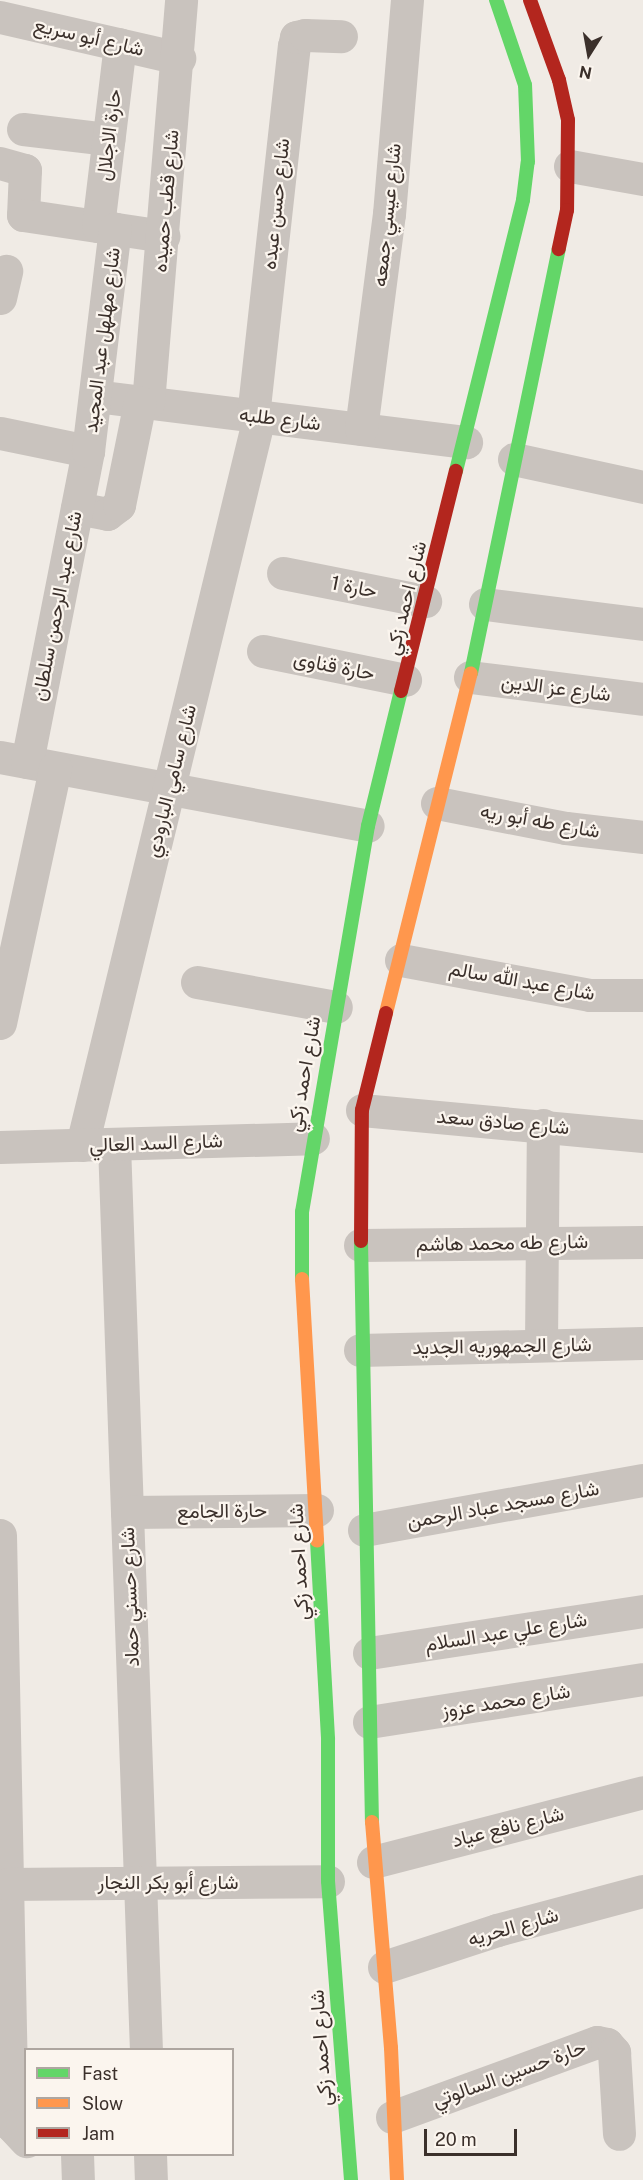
<!DOCTYPE html>
<html>
<head>
<meta charset="utf-8">
<style>
	body { margin:0 }
	#map { position:relative; width:643px; height:2180px; overflow:hidden; background:#f0ebe5; font-family:"Public Sans",Vazirmatn,sans-serif }
	div>[style] { position:absolute }
	.street>* { height:33px; margin:-16.5px; padding:0 16.5px; transform-origin:16.5px; border-radius:16.5px; background:#c9c3be }
	.fast>* { height:14px; margin:-7px; padding:0 7px; transform-origin:7px; border-radius:7px; background:#63d668 }
	.slow>* { height:14px; margin:-7px; padding:0 7px; transform-origin:7px; border-radius:7px; background:#ff974d }
	.jam>* { height:14px; margin:-7px; padding:0 7px; transform-origin:7px; border-radius:7px; background:#b3261e }
	span { translate:-50% -50%; white-space:nowrap; text-align:center; line-height:1.15; -webkit-text-stroke:4.5px #fbf5ee; paint-order:stroke }
	.street-label { font-size:20px; color:#3b302b }
	.legend { position:absolute; left:24px; top:2048px; width:210px; height:108px; box-sizing:border-box; background:#fbf5ee; border:2px solid #aea6a0; margin:0; padding:8px 10px; list-style:none; font-size:18px; color:#3b302b }
	.legend li { display:flex; align-items:center; gap:12px; height:30px }
	.legend b { width:30px; border:2px solid #aea6a0 }
	.north { position:absolute; left:559px; top:24px; width:60px; height:60px; -webkit-text-stroke:4px #fbf5ee; paint-order:stroke; rotate:191deg; font-size:16px; font-weight:700; line-height:24px; text-align:center; color:#3b302b }
	.north::after { content:''; display:block; margin:auto; width:21px; height:27px; background:#3b302b; clip-path:polygon(50% 0,100% 100%,50% 72%,0 100%) }
	.scale { position:absolute; left:424px; top:2129px; width:93px; height:27px; box-sizing:border-box; border:3px solid #3b302b; border-top:0; padding-left:8px; font-size:18px; line-height:21px; white-space:nowrap; color:#3b302b; -webkit-text-stroke:4px #fbf5ee; paint-order:stroke }
</style>
</head>
<body>
<div id="map">
	<div class="street">
		<i style="left:0;top:17px;width:184px;rotate:12.9deg"></i>
		<i style="left:23px;top:129px;width:86px;rotate:6.7deg"></i>
		<i style="left:0;top:163px;width:26px;rotate:16deg"></i>
		<i style="left:25px;top:170px;width:45px;rotate:92.5deg"></i>
		<i style="left:23px;top:215px;width:142px;rotate:8.5deg"></i>
		<i style="left:570px;top:166px;width:74px;rotate:10.1deg"></i>
		<i style="left:98px;top:226px;width:183px;rotate:-83.1deg"></i>
		<i style="left:0;top:298px;width:28px;rotate:-77deg"></i>
		<i style="left:95px;top:396px;width:374px;rotate:7.1deg"></i>
		<i style="left:148px;top:403px;width:404px;rotate:-85.3deg"></i>
		<i style="left:253px;top:416px;width:372px;rotate:-83.7deg"></i>
		<i style="left:294px;top:46px;width:9px;rotate:-77deg"></i>
		<i style="left:296px;top:37px;width:9px;rotate:-13deg"></i>
		<i style="left:305px;top:35px;width:36px;rotate:2deg"></i>
		<i style="left:361px;top:429px;width:217px;rotate:-82.6deg"></i>
		<i style="left:389px;top:214px;width:215px;rotate:-85.2deg"></i>
		<i style="left:0;top:433px;width:90px;rotate:11.6deg"></i>
		<i style="left:514px;top:459px;width:132px;rotate:12.2deg"></i>
		<i style="left:77px;top:508px;width:31px;rotate:11deg"></i>
		<i style="left:107px;top:514px;width:15px;rotate:-37deg"></i>
		<i style="left:119px;top:505px;width:105px;rotate:-78.5deg"></i>
		<i style="left:283px;top:573px;width:145px;rotate:11.2deg"></i>
		<i style="left:485px;top:604px;width:159px;rotate:7.2deg"></i>
		<i style="left:263px;top:651px;width:145px;rotate:11.5deg"></i>
		<i style="left:470px;top:677px;width:174px;rotate:7.2deg"></i>
		<i style="left:0;top:757px;width:374px;rotate:10.6deg"></i>
		<i style="left:27px;top:762px;width:317px;rotate:-78.9deg"></i>
		<i style="left:88px;top:451px;width:224px;rotate:-83.1deg"></i>
		<i style="left:437px;top:803px;width:131px;rotate:11deg"></i>
		<i style="left:566px;top:828px;width:78px;rotate:6.7deg"></i>
		<i style="left:401px;top:960px;width:192px;rotate:10.5deg"></i>
		<i style="left:590px;top:995px;width:53px"></i>
		<i style="left:197px;top:982px;width:141px;rotate:10.2deg"></i>
		<i style="left:0;top:1023px;width:261px;rotate:-77.8deg"></i>
		<i style="left:362px;top:1110px;width:282px;rotate:5.3deg"></i>
		<i style="left:114px;top:1144px;width:907px;rotate:87.98deg"></i>
		<i style="left:82px;top:1145px;width:749px;rotate:-76.33deg"></i>
		<i style="left:0;top:1147px;width:313px;rotate:-1.6deg"></i>
		<i style="left:360px;top:1245px;width:283px;rotate:-0.6deg"></i>
		<i style="left:541px;top:1345px;width:220px;rotate:-89.5deg"></i>
		<i style="left:360px;top:1350px;width:283px;rotate:-1.4deg"></i>
		<i style="left:127px;top:1512px;width:190px;rotate:-0.6deg"></i>
		<i style="left:364px;top:1530px;width:283px;rotate:-10.2deg"></i>
		<i style="left:0;top:1535px;width:591px;rotate:88.84deg"></i>
		<i style="left:12px;top:2126px;width:21px;rotate:47deg"></i>
		<i style="left:369px;top:1653px;width:277px;rotate:-8.7deg"></i>
		<i style="left:369px;top:1722px;width:277px;rotate:-8.9deg"></i>
		<i style="left:373px;top:1862px;width:279px;rotate:-14.5deg"></i>
		<i style="left:7px;top:1884px;width:321px;rotate:-0.5deg"></i>
		<i style="left:384px;top:1967px;width:119px;rotate:-18.1deg"></i>
		<i style="left:497px;top:1930px;width:151px;rotate:-15deg"></i>
		<i style="left:392px;top:2117px;width:218px;rotate:-20.1deg"></i>
		<i style="left:597px;top:2042px;width:10px;rotate:11deg"></i>
		<i style="left:607px;top:2044px;width:11px;rotate:49deg"></i>
		<i style="left:614px;top:2052px;width:82px;rotate:86.5deg"></i>
		<i style="left:77px;top:2154px;width:26px;rotate:88deg"></i>
		<i style="left:150px;top:2154px;width:26px;rotate:88deg"></i>
	</div>
	<div class="fast">
		<i style="left:456px;top:471px;width:279px;rotate:-76.1deg"></i>
		<i style="left:523px;top:200px;width:38px;rotate:-83deg"></i>
		<i style="left:528px;top:162px;width:77px;rotate:-92.2deg"></i>
		<i style="left:525px;top:85px;width:90px;rotate:-108.8deg"></i>
		<i style="left:471px;top:673px;width:433px;rotate:-78.3deg"></i>
		<i style="left:361px;top:1241px;width:581px;rotate:88.92deg"></i>
		<i style="left:302px;top:1279px;width:67px;rotate:-90deg"></i>
		<i style="left:302px;top:1212px;width:392px;rotate:-80.3deg"></i>
		<i style="left:368px;top:826px;width:139px;rotate:-76.3deg"></i>
		<i style="left:317px;top:1541px;width:199px;rotate:86.8deg"></i>
		<i style="left:328px;top:1740px;width:141px;rotate:90deg"></i>
		<i style="left:328px;top:1881px;width:300px;rotate:85.6deg"></i>
	</div>
	<div class="slow">
		<i style="left:386px;top:1013px;width:350px;rotate:-76deg"></i>
		<i style="left:302px;top:1279px;width:262px;rotate:86.7deg"></i>
		<i style="left:372px;top:1822px;width:227px;rotate:85.2deg"></i>
		<i style="left:391px;top:2048px;width:132px;rotate:87.4deg"></i>
	</div>
	<div class="jam">
		<i style="left:530px;top:0;width:85px;rotate:70.1deg"></i>
		<i style="left:559px;top:80px;width:41px;rotate:77.3deg"></i>
		<i style="left:568px;top:120px;width:90px;rotate:90.6deg"></i>
		<i style="left:567px;top:210px;width:40px;rotate:102deg"></i>
		<i style="left:401px;top:691px;width:227px;rotate:-76deg"></i>
		<i style="left:361px;top:1241px;width:131px;rotate:-89.6deg"></i>
		<i style="left:362px;top:1110px;width:100px;rotate:-76.1deg"></i>
	</div>
	<div class="street-label">
		<span style="left:89px;top:37px;rotate:13deg">شارع أبو سريع</span>
		<span style="left:109px;top:135px;rotate:-83deg">حارة الاجلال</span>
		<span style="left:166px;top:201px;rotate:-85deg">شارع قطب حميده</span>
		<span style="left:276px;top:204px;rotate:-84deg">شارع حسن عبده</span>
		<span style="left:387px;top:215px;rotate:-84deg">شارع عيسي جمعه</span>
		<span style="left:102px;top:340px;rotate:-83deg">شارع مهلهل عبد المجيد</span>
		<span style="left:280px;top:419px;rotate:7deg">شارع طلبه</span>
		<span style="left:354px;top:587px;rotate:11deg">حارة 1</span>
		<span style="left:406px;top:598px;rotate:-76deg">شارع احمد زكي</span>
		<span style="left:57px;top:606px;rotate:-79deg">شارع عبد الرحمن سلطان</span>
		<span style="left:334px;top:666px;rotate:11deg">حارة قناوى</span>
		<span style="left:556px;top:688px;rotate:7deg">شارع عز الدين</span>
		<span style="left:171px;top:781px;rotate:-76deg">شارع سامي البارودي</span>
		<span style="left:540px;top:821px;rotate:10deg">شارع طه أبو ريه</span>
		<span style="left:522px;top:981px;rotate:10deg">شارع عبد الله سالم</span>
		<span style="left:304px;top:1074px;rotate:-80deg">شارع احمد زكي</span>
		<span style="left:503px;top:1122px;rotate:5deg">شارع صادق سعد</span>
		<span style="left:156px;top:1143px;rotate:-2deg">شارع السد العالي</span>
		<span style="left:502px;top:1243px;rotate:-1deg">شارع طه محمد هاشم</span>
		<span style="left:502px;top:1346px;rotate:-1deg">شارع الجمهوريه الجديد</span>
		<span style="left:503px;top:1505px;rotate:-10deg">شارع مسجد عباد الرحمن</span>
		<span style="left:222px;top:1511px;rotate:-1deg">حارة الجامع</span>
		<span style="left:299px;top:1562px;rotate:-93deg">شارع احمد زكي</span>
		<span style="left:130px;top:1597px;rotate:-92deg">شارع حسني حماد</span>
		<span style="left:506px;top:1632px;rotate:-9deg">شارع علي عبد السلام</span>
		<span style="left:506px;top:1701px;rotate:-9deg">شارع محمد عزوز</span>
		<span style="left:508px;top:1827px;rotate:-14deg">شارع نافع عياد</span>
		<span style="left:168px;top:1882px">شارع أبو بكر النجار</span>
		<span style="left:513px;top:1927px;rotate:-16deg">شارع الحريه</span>
		<span style="left:321px;top:2048px;rotate:-94deg">شارع احمد زكي</span>
		<span style="left:509px;top:2074px;rotate:-20deg">حارة حسين السالوتي</span>
	</div>
	<ul class="legend">
	<li><b style="height:8px;background:#63d668"></b>Fast</li>
	<li><b style="height:8px;background:#ff974d"></b>Slow</li>
	<li><b style="height:8px;background:#b3261e"></b>Jam</li>
	</ul>
	<div class="north">N</div>
	<div class="scale">20 m</div>
</div>
</body>
</html>
